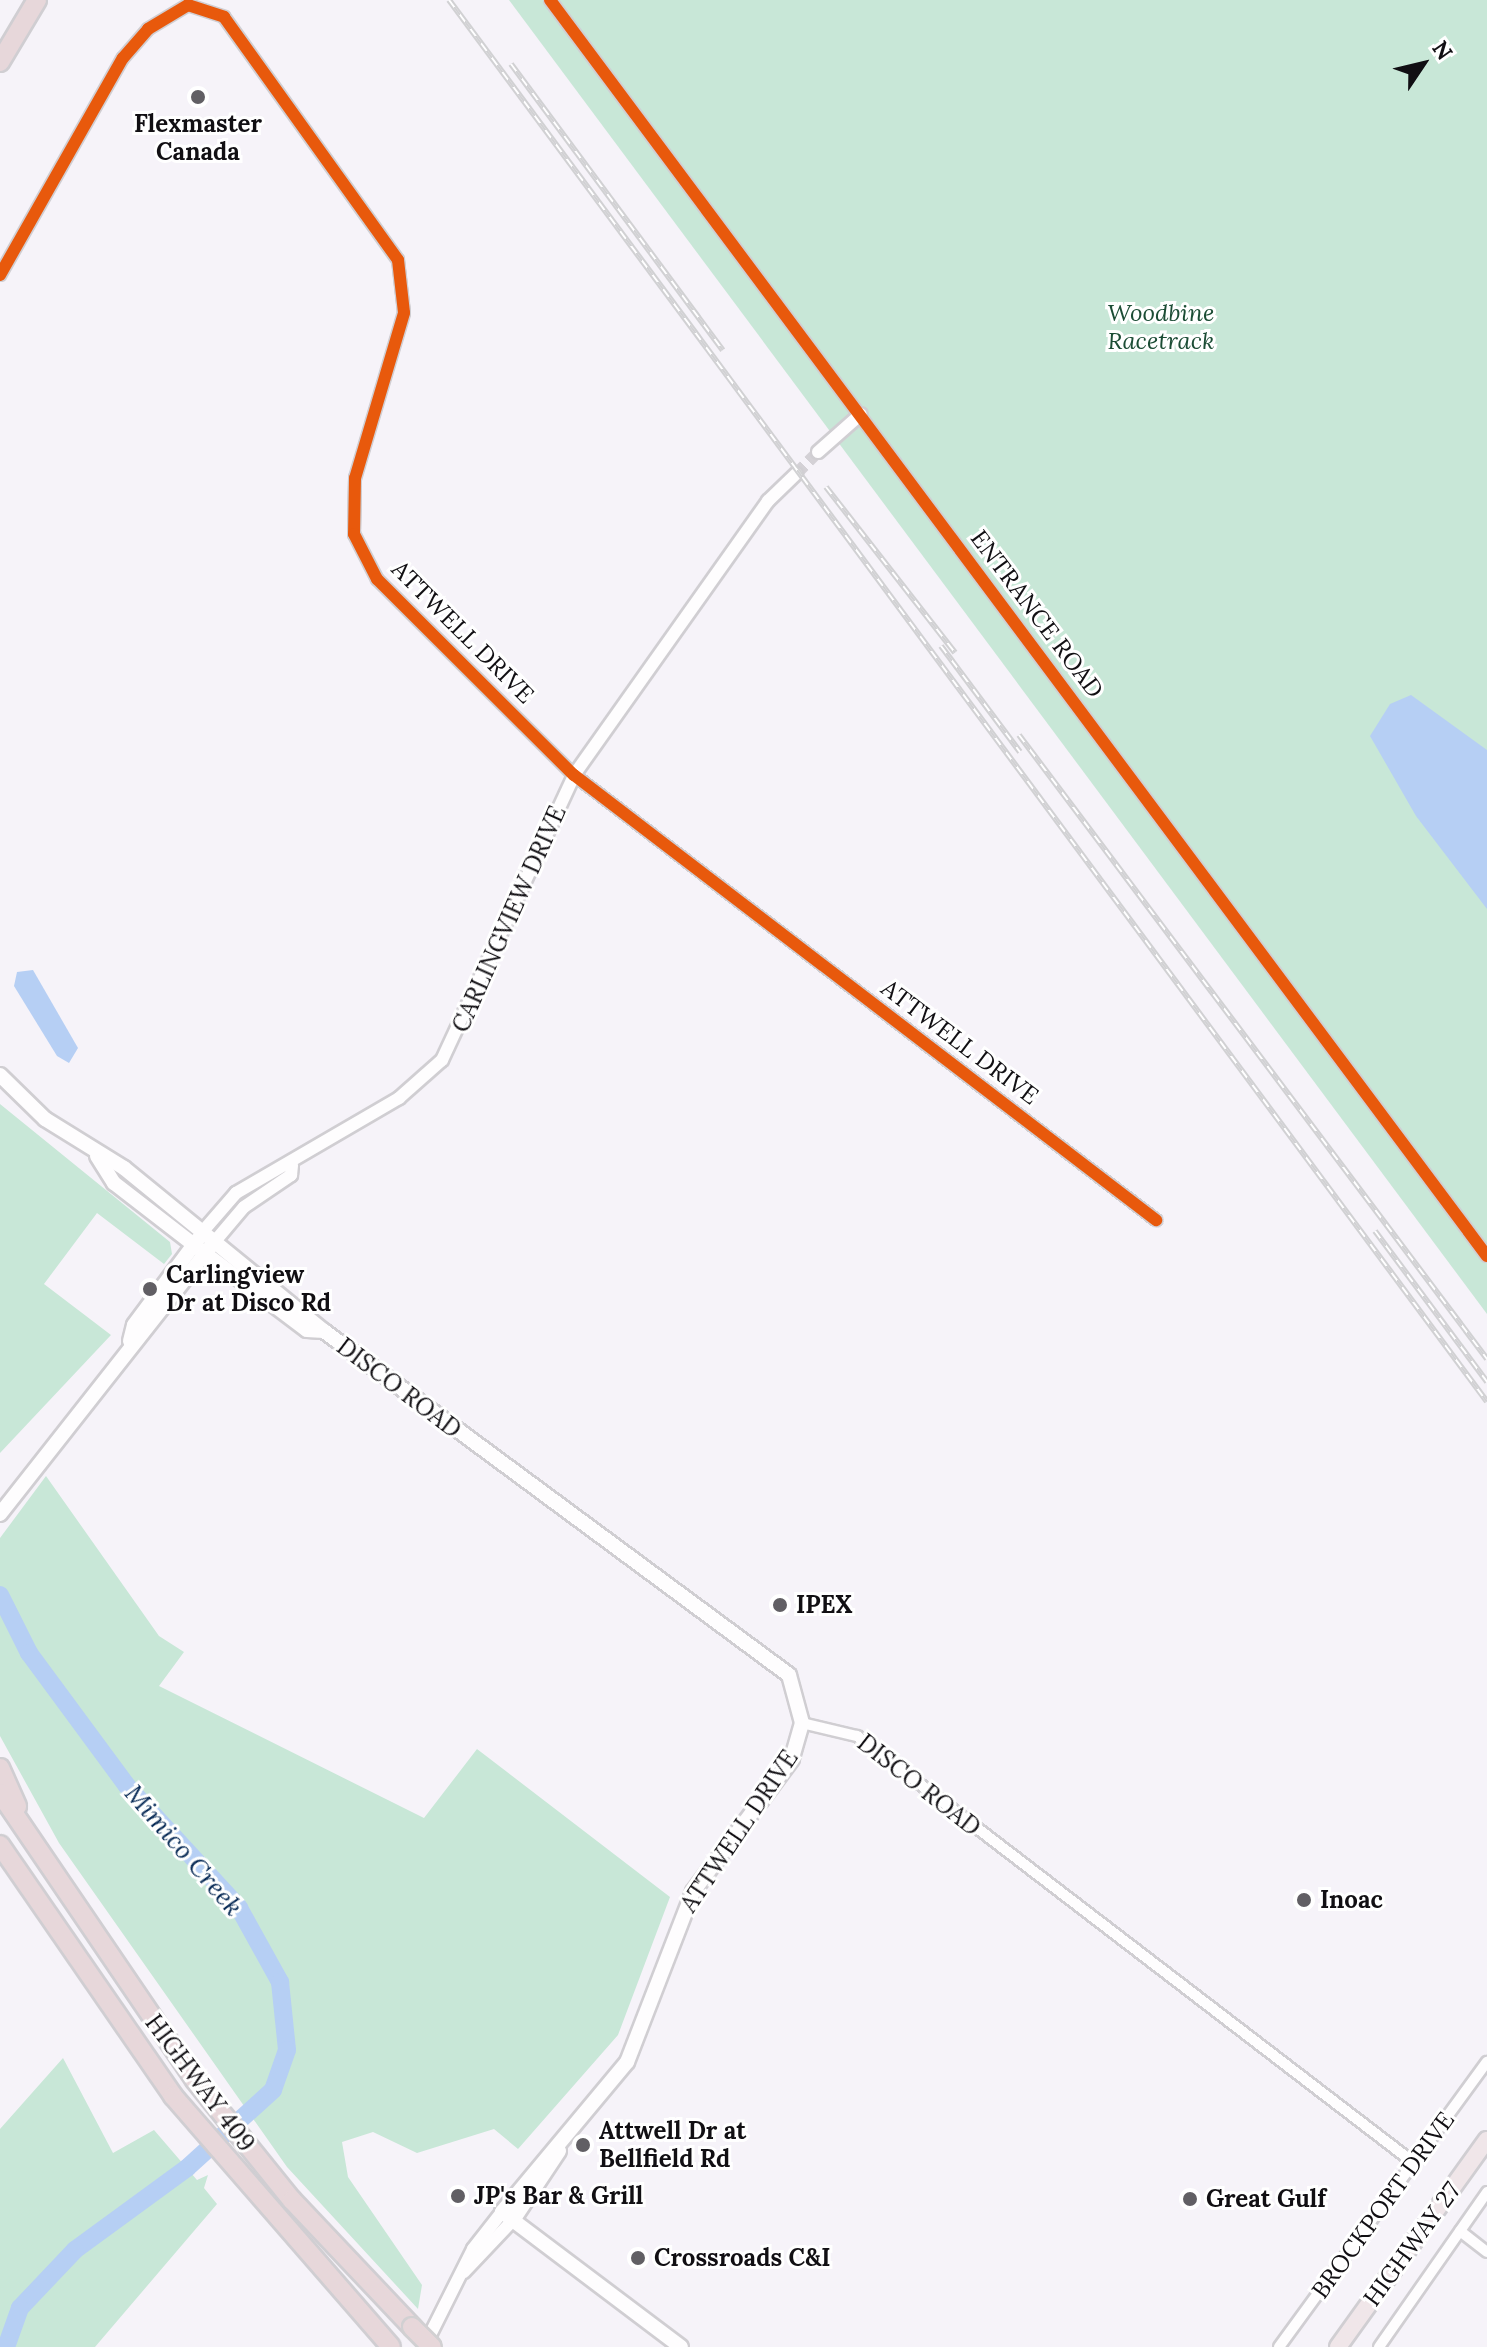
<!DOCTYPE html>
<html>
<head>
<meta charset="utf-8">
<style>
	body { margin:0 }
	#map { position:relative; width:1487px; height:2347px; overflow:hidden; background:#f6f3f9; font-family:Lora,serif }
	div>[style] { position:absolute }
	.green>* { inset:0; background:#c8e7d7 }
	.water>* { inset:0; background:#b6cff4 }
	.river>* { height:18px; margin:-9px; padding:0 9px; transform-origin:9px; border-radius:9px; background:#b6cff4 }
	.tertiary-tunnel>* { height:12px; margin-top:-6px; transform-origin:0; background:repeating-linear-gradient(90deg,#d4d1d6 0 12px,transparent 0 18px) }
	.roads { filter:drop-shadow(2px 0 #d0ced2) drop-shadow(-2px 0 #d0ced2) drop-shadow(0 2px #d0ced2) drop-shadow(0 -2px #d0ced2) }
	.minor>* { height:10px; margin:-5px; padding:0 5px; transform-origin:5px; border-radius:5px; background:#fefdfe }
	.tertiary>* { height:12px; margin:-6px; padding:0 6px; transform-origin:6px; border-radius:6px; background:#fefdfe }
	.secondary>* { height:14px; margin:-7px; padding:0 7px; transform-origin:7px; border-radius:7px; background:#fefdfe }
	.primary>* { height:16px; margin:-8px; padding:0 8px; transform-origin:8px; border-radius:8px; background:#f0e6e9 }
	.motorway>* { height:18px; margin:-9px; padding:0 9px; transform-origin:9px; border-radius:9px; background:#e7d7da }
	.rail>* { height:6px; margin-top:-3px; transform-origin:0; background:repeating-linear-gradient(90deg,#fff 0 9px,#d1d1d3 0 18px); box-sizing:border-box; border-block:2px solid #d1d1d3 }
	.bridges { filter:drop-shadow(2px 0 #d1d0d2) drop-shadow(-2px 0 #d1d0d2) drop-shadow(0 2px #d1d0d2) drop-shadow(0 -2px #d1d0d2) }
	.motorway-bridge>* { height:18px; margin:-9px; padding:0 9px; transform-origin:9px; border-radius:9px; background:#e7d7da }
	.cycleway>* { height:12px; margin:-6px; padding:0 6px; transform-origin:6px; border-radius:6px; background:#e8590c }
	.dots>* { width:22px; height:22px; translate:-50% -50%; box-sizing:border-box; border:4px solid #fff; border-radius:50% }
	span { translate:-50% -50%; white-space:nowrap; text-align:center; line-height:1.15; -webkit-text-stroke:6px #fff; paint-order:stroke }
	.poi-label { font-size:24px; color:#110f13; font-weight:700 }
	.left { translate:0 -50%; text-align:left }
	.park-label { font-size:24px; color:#1c4d35; font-style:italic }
	.street-label { font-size:24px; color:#110f13 }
	.water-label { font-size:26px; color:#052854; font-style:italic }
	.north { position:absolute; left:1383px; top:24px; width:80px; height:80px; -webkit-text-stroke:6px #fff; paint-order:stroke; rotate:55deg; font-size:22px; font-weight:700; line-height:32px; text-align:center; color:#110f13 }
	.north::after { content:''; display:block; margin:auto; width:28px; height:36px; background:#110f13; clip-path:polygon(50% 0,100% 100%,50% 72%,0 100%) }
</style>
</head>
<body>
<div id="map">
	<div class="green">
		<i style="clip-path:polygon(509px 0,1487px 0,1487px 1314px)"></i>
		<i style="clip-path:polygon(0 1104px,170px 1242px,172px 1254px,164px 1264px,97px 1213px,44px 1284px,111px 1335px,0 1453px)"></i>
		<i style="clip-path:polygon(46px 1476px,159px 1636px,184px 1652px,159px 1686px,424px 1818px,477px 1749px,670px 1897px,618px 2035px,518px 2149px,494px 2129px,417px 2153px,373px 2132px,342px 2142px,348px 2177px,422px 2285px,418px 2309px,287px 2167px,59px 1843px,0 1736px,0 1538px)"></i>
		<i style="clip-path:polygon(63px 2058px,113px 2153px,154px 2130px,197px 2180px,208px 2175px,204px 2188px,217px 2204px,95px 2347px,0 2347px,0 2129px)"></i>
	</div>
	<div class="water">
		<i style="clip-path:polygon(1411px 695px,1487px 750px,1487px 909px,1416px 816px,1370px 736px,1390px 704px)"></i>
		<i style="clip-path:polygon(33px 970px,78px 1048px,69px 1063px,57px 1056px,14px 986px,17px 972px)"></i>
	</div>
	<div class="river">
		<i style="left:0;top:1595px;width:65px;rotate:63.4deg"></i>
		<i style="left:29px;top:1653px;width:165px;rotate:53.6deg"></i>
		<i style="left:127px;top:1786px;width:166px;rotate:47.4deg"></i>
		<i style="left:239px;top:1908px;width:85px;rotate:61deg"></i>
		<i style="left:280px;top:1982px;width:68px;rotate:84.1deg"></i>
		<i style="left:287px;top:2050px;width:42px;rotate:109.3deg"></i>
		<i style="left:273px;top:2090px;width:116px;rotate:137.8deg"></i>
		<i style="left:187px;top:2168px;width:139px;rotate:143.8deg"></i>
		<i style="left:75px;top:2250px;width:80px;rotate:133.5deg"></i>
		<i style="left:20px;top:2308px;width:41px;rotate:109.7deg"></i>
	</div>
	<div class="tertiary-tunnel">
		<i style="left:796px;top:474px;width:31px;rotate:-45deg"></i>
	</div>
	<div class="roads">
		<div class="minor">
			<i style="left:550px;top:0;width:1567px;rotate:53.28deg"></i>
			<i style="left:0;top:275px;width:249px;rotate:-60.5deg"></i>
			<i style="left:123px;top:58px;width:38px;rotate:-49deg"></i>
			<i style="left:148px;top:29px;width:47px;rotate:-31deg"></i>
			<i style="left:188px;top:5px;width:38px;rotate:18deg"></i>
			<i style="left:224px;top:17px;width:299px;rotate:54.4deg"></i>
			<i style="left:398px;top:260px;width:53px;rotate:83.5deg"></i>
			<i style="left:404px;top:313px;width:172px;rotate:106.5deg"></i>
			<i style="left:355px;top:478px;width:56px;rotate:91deg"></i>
			<i style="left:354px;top:534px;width:51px;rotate:62.9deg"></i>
			<i style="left:377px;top:579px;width:278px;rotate:44.9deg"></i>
			<i style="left:574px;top:775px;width:733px;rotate:37.4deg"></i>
			<i style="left:802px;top:1723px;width:57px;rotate:13.3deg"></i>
			<i style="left:857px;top:1736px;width:702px;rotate:37.47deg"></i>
			<i style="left:1460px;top:2231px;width:34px;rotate:38deg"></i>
			<i style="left:1279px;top:2347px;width:353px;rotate:-53.9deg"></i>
			<i style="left:1379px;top:2347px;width:189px;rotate:-55.1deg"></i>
		</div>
		<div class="tertiary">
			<i style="left:818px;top:452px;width:57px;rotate:-41.5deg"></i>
			<i style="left:204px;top:1230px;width:49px;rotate:-49.1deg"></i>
			<i style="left:236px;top:1193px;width:189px;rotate:-30.2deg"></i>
			<i style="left:399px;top:1098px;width:57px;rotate:-41.5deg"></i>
			<i style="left:442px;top:1060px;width:314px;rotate:-65.1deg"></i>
			<i style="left:574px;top:775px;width:336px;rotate:-54.7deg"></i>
			<i style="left:768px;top:501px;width:39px;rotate:-44deg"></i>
			<i style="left:216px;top:1240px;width:43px;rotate:-49.7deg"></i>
			<i style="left:244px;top:1207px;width:57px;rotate:-34.2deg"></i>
			<i style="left:291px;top:1175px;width:10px;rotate:-84deg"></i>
			<i style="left:464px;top:2272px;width:71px;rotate:-46.7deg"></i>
			<i style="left:424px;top:2347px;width:110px;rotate:-63.4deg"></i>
			<i style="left:473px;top:2249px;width:47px;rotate:-51.9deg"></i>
		</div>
		<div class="secondary">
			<i style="left:0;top:1075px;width:63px;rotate:44.4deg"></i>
			<i style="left:45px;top:1119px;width:93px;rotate:31.8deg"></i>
			<i style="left:124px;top:1168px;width:258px;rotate:39.2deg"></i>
			<i style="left:324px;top:1331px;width:578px;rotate:36.49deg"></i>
			<i style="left:789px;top:1675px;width:50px;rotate:74.8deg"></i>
			<i style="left:802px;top:1723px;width:37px;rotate:106deg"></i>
			<i style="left:792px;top:1759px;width:166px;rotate:126.7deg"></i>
			<i style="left:693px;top:1892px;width:182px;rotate:111.2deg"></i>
			<i style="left:627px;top:2062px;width:195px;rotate:129.8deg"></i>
			<i style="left:502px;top:2212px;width:224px;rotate:37deg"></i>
			<i style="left:97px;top:1156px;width:32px;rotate:58deg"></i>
			<i style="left:114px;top:1183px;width:116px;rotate:37.7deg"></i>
			<i style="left:206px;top:1254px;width:126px;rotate:37deg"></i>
			<i style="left:307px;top:1330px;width:17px;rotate:3deg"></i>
			<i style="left:130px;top:1341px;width:16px;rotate:-76deg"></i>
			<i style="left:134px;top:1325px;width:107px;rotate:-53.3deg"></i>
			<i style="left:0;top:1514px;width:349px;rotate:-51.8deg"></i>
			<i style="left:513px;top:2220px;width:83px;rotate:-56.3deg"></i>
		</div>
		<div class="primary">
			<i style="left:1338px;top:2347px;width:255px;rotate:-54.3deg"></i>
		</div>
		<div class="motorway">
			<i style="left:0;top:62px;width:72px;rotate:-59.2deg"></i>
			<i style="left:0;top:1768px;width:42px;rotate:65.9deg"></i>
			<i style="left:0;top:1793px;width:347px;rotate:55.8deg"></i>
			<i style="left:195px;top:2080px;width:154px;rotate:51.1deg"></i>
			<i style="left:292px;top:2200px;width:175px;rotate:46.6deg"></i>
			<i style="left:0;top:1845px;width:305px;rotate:55.4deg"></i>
			<i style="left:173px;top:2096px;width:332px;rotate:49deg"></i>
		</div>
	</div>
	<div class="rail">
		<i style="left:449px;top:0;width:1744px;rotate:53.48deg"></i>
		<i style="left:511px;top:64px;width:356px;rotate:53.5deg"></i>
		<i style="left:826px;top:487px;width:210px;rotate:52.1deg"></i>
		<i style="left:941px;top:646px;width:132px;rotate:53.3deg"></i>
		<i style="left:1019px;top:735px;width:780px;rotate:53.13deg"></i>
		<i style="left:1375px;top:1231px;width:188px;rotate:53.4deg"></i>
	</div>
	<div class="bridges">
		<div class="motorway-bridge">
			<i style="left:412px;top:2327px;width:28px;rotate:45deg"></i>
		</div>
	</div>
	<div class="cycleway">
		<i style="left:550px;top:0;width:1567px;rotate:53.28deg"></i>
		<i style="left:0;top:275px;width:249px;rotate:-60.5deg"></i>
		<i style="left:123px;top:58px;width:38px;rotate:-49deg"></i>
		<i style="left:148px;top:29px;width:47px;rotate:-31deg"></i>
		<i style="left:188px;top:5px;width:38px;rotate:18deg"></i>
		<i style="left:224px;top:17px;width:299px;rotate:54.4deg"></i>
		<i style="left:398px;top:260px;width:53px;rotate:83.5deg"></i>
		<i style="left:404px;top:313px;width:172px;rotate:106.5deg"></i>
		<i style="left:355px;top:478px;width:56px;rotate:91deg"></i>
		<i style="left:354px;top:534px;width:51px;rotate:62.9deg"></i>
		<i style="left:377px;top:579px;width:278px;rotate:44.9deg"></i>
		<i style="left:574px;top:775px;width:733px;rotate:37.4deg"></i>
	</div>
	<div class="dots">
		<i style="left:198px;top:97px;background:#615f64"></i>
		<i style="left:150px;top:1289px;background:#615f64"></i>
		<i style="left:780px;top:1605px;background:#615f64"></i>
		<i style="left:1304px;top:1900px;background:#615f64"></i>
		<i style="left:583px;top:2145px;background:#615f64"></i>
		<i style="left:458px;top:2196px;background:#615f64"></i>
		<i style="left:1190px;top:2199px;background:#615f64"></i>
		<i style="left:638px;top:2258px;background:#615f64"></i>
	</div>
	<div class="poi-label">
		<span style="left:198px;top:138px">Flexmaster<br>Canada</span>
		<span class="left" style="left:166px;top:1289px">Carlingview<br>Dr at Disco Rd</span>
		<span class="left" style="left:796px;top:1605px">IPEX</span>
		<span class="left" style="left:1320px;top:1900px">Inoac</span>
		<span class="left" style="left:599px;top:2145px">Attwell Dr at<br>Bellfield Rd</span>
		<span class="left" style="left:474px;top:2196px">JP's Bar &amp; Grill</span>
		<span class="left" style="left:1206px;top:2199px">Great Gulf</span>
		<span class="left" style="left:654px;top:2258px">Crossroads C&amp;I</span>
	</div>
	<div class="park-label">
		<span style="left:1161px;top:327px">Woodbine<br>Racetrack</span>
	</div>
	<div class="street-label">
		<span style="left:1037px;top:614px;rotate:53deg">ENTRANCE ROAD</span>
		<span style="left:463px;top:632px;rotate:45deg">ATTWELL DRIVE</span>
		<span style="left:509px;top:919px;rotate:-66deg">CARLINGVIEW DRIVE</span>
		<span style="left:960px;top:1042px;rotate:37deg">ATTWELL DRIVE</span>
		<span style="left:399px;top:1388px;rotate:37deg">DISCO ROAD</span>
		<span style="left:919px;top:1785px;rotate:38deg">DISCO ROAD</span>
		<span style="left:739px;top:1831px;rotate:-56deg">ATTWELL DRIVE</span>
		<span style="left:200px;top:2083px;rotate:53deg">HIGHWAY 409</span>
		<span style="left:1383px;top:2205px;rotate:-54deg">BROCKPORT DRIVE</span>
		<span style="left:1412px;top:2244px;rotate:-54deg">HIGHWAY 27</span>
	</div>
	<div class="water-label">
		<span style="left:184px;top:1850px;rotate:49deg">Mimico Creek</span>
	</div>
	<div class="north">N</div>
</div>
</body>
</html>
